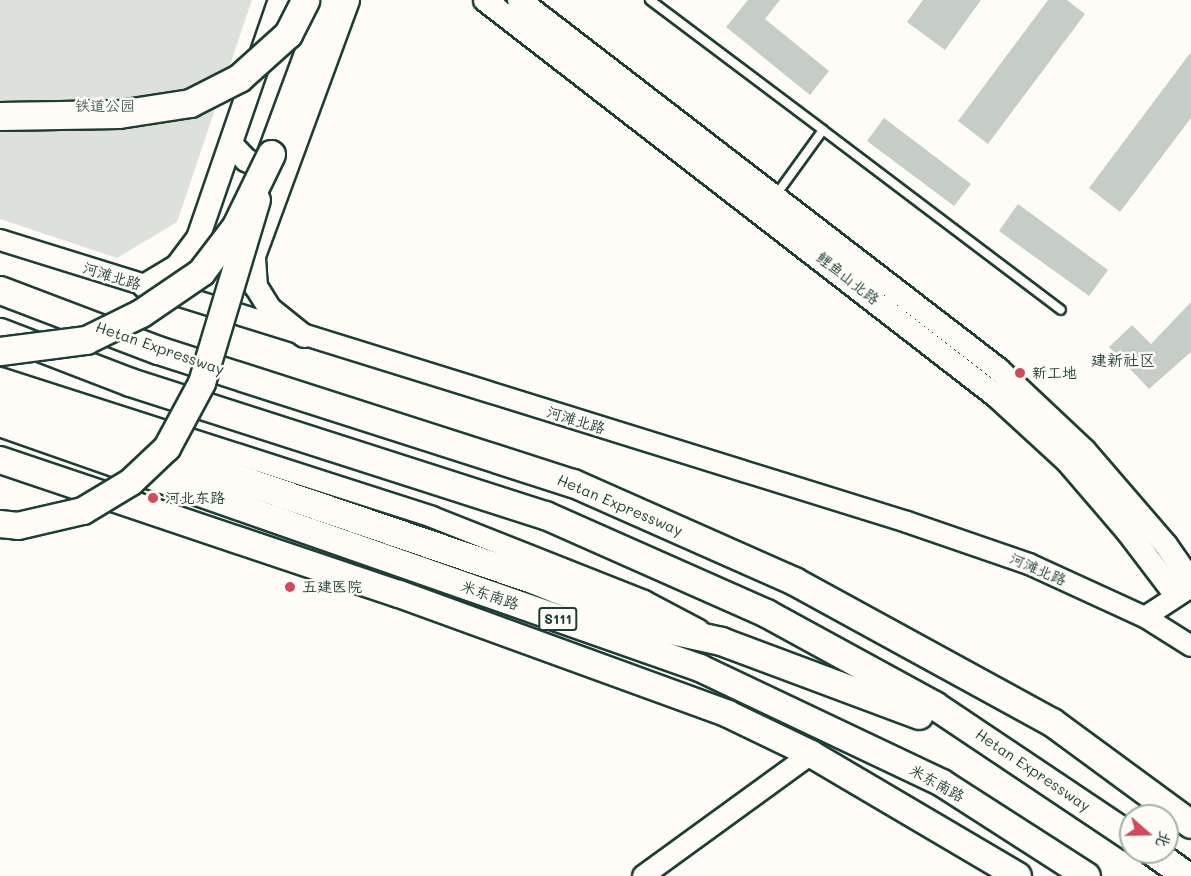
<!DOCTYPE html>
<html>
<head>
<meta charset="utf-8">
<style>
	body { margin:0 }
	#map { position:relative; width:1191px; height:876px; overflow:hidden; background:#fdfcf7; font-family:Mali,"LXGW WenKai TC",sans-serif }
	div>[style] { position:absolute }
	.green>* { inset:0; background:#dde0db }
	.building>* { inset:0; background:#c6cdc7 }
	.roads { filter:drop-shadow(2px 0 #1f3d34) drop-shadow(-2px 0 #1f3d34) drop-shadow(0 2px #1f3d34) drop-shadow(0 -2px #1f3d34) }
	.service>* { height:8px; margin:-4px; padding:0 4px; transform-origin:4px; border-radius:4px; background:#fdfcf7 }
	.tertiary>* { height:20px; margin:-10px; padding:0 10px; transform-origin:10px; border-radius:10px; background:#fdfcf7 }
	.secondary>* { height:22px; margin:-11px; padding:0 11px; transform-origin:11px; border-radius:11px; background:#fdfcf7 }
	.primary>* { height:26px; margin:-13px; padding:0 13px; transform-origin:13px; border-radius:13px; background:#fdfcf7 }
	.trunk>* { height:27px; margin:-13.5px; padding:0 13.5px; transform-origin:13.5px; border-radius:13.5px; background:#fdfcf7 }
	.bridges { filter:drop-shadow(2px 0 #1f3d34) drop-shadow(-2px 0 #1f3d34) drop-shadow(0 2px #1f3d34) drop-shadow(0 -2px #1f3d34) }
	.primary-bridge>* { height:26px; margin:-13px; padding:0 13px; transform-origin:13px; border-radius:13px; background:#fdfcf7 }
	.trunk-bridge>* { height:27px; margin:-13.5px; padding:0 13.5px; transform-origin:13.5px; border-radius:13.5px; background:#fdfcf7 }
	.dots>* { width:16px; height:16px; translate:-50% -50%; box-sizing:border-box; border:3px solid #fdfcf7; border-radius:50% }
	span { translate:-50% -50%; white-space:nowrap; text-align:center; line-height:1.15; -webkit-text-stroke:5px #fdfcf7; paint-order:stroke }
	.shield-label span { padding:2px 4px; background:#fdfcf7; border:2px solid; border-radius:4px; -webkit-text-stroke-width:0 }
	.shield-label { font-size:14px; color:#1f3d34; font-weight:700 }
	.park-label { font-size:15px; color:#455e55 }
	.street-label { font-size:15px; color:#1f3d34 }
	.poi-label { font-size:15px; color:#1f3d34 }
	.left { translate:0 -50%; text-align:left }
	.neighbourhood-label { font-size:16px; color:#1f3d34 }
	.north { position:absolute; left:1119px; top:804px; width:60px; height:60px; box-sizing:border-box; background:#fdfcf7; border:2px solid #a4b0a9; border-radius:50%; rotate:110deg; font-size:16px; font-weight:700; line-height:24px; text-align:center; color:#1f3d34 }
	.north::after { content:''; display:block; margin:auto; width:21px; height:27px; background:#d1495b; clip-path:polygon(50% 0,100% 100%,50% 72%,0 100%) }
</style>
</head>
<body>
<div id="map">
	<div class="green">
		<i style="clip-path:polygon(0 0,252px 0,177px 222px,117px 258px,0 219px)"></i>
	</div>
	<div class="building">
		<i style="clip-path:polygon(748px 0,780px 0,765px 19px,829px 71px,810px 95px,726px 27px)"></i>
		<i style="clip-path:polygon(923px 0,981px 0,945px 50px,907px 22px)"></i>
		<i style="clip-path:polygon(1048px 0,1067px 0,1085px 14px,988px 144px,958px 121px)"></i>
		<i style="clip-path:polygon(1191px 52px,1191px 118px,1120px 212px,1089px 188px)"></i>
		<i style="clip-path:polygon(884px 118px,971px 184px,954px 206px,867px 141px)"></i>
		<i style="clip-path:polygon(1018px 204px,1108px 270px,1089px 296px,999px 231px)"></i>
		<i style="clip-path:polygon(1191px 302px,1191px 352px,1149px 389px,1109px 347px,1132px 325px,1151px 344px)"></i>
	</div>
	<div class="roads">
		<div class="service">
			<i style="left:650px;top:0;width:216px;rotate:36.9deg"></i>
			<i style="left:776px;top:195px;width:80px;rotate:-54.1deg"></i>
			<i style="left:823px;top:130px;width:298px;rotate:37.1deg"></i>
		</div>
		<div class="tertiary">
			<i style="left:0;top:240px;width:950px;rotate:17.27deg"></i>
			<i style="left:907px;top:522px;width:129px;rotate:19deg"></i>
			<i style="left:1029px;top:564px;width:128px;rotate:24.6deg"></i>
			<i style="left:1145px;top:617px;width:54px;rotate:32.2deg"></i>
			<i style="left:0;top:378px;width:454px;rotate:17.8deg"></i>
			<i style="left:432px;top:517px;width:228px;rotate:21.6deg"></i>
			<i style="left:644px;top:601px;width:62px;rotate:27.8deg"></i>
			<i style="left:1145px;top:617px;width:51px;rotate:-33.1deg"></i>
			<i style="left:643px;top:876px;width:208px;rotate:-36deg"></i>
		</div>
		<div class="secondary">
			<i style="left:485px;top:0;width:645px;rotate:37.76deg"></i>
			<i style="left:995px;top:395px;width:99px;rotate:42.5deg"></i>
			<i style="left:1068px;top:462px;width:92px;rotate:49.4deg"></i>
			<i style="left:1128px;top:532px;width:78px;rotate:52.8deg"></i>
			<i style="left:519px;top:0;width:605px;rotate:37.61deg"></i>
			<i style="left:998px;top:369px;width:118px;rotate:43.3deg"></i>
			<i style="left:1084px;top:450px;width:125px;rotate:49.2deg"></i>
			<i style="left:1166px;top:545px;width:44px;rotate:55.2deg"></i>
			<i style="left:231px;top:144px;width:22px;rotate:47deg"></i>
			<i style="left:246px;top:160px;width:17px;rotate:25deg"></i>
			<i style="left:261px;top:167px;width:21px"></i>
			<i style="left:144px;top:286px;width:39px;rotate:-31deg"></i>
			<i style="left:177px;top:266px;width:35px;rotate:-53deg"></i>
			<i style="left:198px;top:238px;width:252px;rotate:-71deg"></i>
			<i style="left:304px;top:336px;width:43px;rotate:-141.5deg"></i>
			<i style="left:270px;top:309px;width:26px;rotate:-122deg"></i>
			<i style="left:256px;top:287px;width:31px;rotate:-94deg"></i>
			<i style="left:254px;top:256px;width:273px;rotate:-69.8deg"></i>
		</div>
		<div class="primary">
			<i style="left:271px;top:154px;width:164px;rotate:-69.7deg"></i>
			<i style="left:0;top:423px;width:742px;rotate:19.29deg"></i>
			<i style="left:700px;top:668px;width:268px;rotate:25.4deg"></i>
			<i style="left:942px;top:783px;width:172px;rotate:32.7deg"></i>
			<i style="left:0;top:460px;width:421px;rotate:18.6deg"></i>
			<i style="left:399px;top:594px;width:350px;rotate:20deg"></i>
			<i style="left:728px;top:714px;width:92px;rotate:25.7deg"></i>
			<i style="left:811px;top:754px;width:240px;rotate:30.5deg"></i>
		</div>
		<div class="trunk">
			<i style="left:0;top:290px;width:169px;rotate:20.8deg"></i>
			<i style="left:158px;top:350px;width:436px;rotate:17.8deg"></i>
			<i style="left:573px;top:483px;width:242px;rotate:23.9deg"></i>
			<i style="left:794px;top:581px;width:294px;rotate:28.7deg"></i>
			<i style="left:1052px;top:722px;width:172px;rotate:36.3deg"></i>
			<i style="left:0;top:332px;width:139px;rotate:21deg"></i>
			<i style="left:130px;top:382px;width:436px;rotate:17.8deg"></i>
			<i style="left:545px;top:515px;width:242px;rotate:23.9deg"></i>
			<i style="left:766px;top:613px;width:192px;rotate:28.7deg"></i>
			<i style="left:934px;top:705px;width:237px;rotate:33.8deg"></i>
			<i style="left:0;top:397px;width:562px;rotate:18.89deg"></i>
			<i style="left:532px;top:579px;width:121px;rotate:21.9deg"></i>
			<i style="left:644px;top:624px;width:79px;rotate:12.4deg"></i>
			<i style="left:721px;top:641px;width:211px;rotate:20.5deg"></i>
			<i style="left:1153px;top:852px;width:42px;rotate:35.2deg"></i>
		</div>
	</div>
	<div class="bridges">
		<div class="primary-bridge">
			<i style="left:0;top:524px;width:18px;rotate:6deg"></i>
			<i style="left:18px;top:526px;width:67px;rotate:-13deg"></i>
			<i style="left:83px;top:511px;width:56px;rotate:-31.1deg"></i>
			<i style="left:131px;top:482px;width:50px;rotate:-43.4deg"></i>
			<i style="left:167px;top:448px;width:74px;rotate:-61.7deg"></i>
			<i style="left:202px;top:383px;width:191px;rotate:-73.3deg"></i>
		</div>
		<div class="trunk-bridge">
			<i style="left:0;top:116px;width:119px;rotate:-1deg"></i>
			<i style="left:119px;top:114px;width:72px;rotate:-8.8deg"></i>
			<i style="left:190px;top:103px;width:55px;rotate:-27deg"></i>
			<i style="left:239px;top:78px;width:66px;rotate:-41.9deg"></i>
			<i style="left:288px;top:34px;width:38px;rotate:-63deg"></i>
			<i style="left:0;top:351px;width:87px;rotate:-7.3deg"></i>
			<i style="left:86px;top:340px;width:61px;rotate:-26.1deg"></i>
			<i style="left:141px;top:313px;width:73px;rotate:-34.3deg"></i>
			<i style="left:201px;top:272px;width:58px;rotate:-52.7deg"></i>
			<i style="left:236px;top:226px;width:80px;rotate:-64.1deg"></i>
		</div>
	</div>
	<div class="dots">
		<i style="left:1020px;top:373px;background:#d1495b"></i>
		<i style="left:153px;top:498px;background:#d1495b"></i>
		<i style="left:290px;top:587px;background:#d1495b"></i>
	</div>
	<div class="shield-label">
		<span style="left:558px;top:619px">S111</span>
	</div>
	<div class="park-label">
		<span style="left:105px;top:106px">铁道公园</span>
	</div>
	<div class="street-label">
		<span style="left:112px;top:276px;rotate:17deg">河滩北路</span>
		<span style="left:848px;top:278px;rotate:38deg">鲤鱼山北路</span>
		<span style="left:160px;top:348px;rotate:19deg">Hetan Expressway</span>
		<span style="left:576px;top:420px;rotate:17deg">河滩北路</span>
		<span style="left:620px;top:505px;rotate:23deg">Hetan Expressway</span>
		<span style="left:1038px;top:569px;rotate:23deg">河滩北路</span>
		<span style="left:490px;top:595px;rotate:19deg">米东南路</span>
		<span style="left:1033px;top:770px;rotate:34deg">Hetan Expressway</span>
		<span style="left:937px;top:783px;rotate:29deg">米东南路</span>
	</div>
	<div class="poi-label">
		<span class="left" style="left:1032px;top:373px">新工地</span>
		<span class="left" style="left:165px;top:498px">河北东路</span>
		<span class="left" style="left:302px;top:587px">五建医院</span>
	</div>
	<div class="neighbourhood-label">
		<span style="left:1123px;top:360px">建新社区</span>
	</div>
	<div class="north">北</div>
</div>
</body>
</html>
